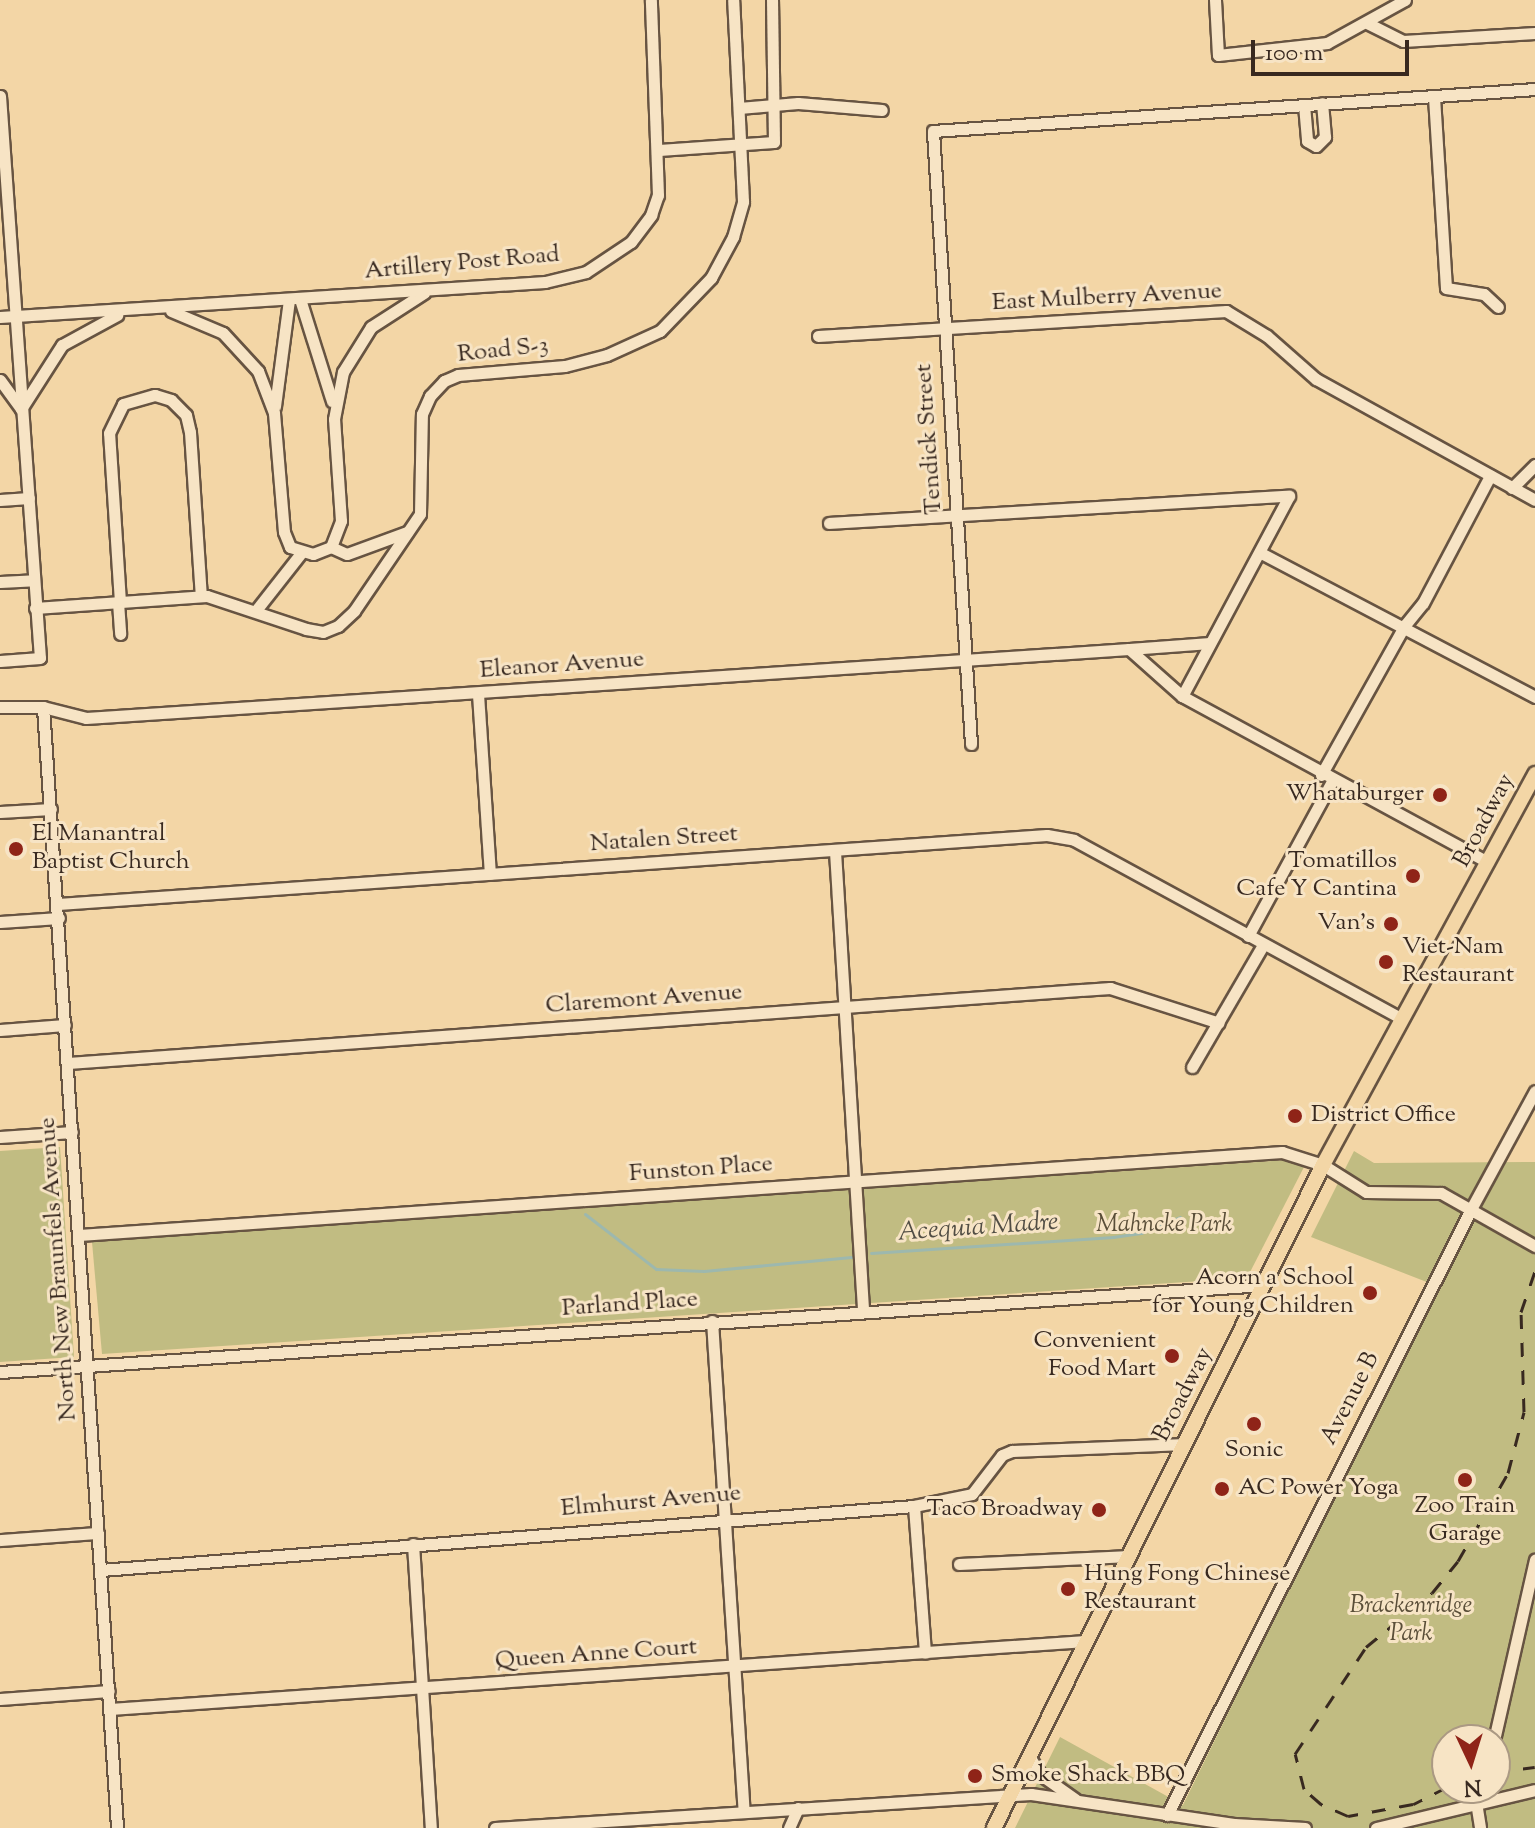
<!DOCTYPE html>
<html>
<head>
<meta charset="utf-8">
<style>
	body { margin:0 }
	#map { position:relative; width:1535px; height:1828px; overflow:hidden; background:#f3d6a6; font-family:"Sorts Mill Goudy",serif }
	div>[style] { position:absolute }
	.green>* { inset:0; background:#c1bc82 }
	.stream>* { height:3px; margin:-1.5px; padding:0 1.5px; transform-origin:1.5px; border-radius:1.5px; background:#9db8ae }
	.roads { filter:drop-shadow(2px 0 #675442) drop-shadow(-2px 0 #675442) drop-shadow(0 2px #675442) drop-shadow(0 -2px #675442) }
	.minor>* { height:11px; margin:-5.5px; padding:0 5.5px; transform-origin:5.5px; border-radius:5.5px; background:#f7e4c5 }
	.major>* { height:14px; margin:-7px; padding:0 7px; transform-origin:7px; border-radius:7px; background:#f3d6a6 }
	.rail>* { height:3px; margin-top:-1.5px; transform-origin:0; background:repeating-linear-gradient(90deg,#382920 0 14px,transparent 0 28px) }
	.dots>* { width:22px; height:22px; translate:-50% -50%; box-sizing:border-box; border:4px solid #f7e4c5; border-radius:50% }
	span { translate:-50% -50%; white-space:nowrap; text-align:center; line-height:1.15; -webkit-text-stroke:6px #f7e4c5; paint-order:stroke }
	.street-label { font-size:24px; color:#382920 }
	.poi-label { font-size:24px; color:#382920 }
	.right { translate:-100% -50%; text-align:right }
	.left { translate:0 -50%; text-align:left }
	.park-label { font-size:24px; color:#5a4e38; font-style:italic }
	.water-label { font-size:26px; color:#514d44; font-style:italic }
	.north { position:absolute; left:1431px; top:1724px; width:80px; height:80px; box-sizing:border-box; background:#f7e4c5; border:2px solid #ab9983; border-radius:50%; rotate:176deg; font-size:22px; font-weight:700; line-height:32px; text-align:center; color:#382920 }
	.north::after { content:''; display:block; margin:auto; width:28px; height:36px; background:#8f2418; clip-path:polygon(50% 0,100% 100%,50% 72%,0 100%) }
	.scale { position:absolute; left:1251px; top:40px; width:158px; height:36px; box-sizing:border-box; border:4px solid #382920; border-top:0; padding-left:10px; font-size:24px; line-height:28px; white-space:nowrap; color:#382920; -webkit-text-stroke:6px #f7e4c5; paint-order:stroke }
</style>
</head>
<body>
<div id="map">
	<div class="green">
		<i style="clip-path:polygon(60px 1147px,74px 1357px,0 1362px,0 1151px)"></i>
		<i style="clip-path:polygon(evenodd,1354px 1151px,1374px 1163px,1535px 1162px,1535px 1828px,1015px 1828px,1060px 1737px,1183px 1805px,1437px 1286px,1311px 1237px,1354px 1151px,1447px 1740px,1495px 1740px,1495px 1788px,1447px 1788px,1447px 1740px)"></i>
		<i style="clip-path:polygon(1285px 1160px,1304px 1167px,1247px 1278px,102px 1354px,92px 1242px)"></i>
	</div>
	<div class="stream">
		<i style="left:585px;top:1214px;width:90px;rotate:37.8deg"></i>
		<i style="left:656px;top:1269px;width:48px;rotate:2.4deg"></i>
		<i style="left:704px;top:1271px;width:148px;rotate:-5.4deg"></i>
		<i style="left:871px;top:1253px;width:243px;rotate:-3.8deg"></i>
		<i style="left:1113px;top:1237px;width:28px;rotate:-8deg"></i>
		<i style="left:1141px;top:1233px;width:42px;rotate:-22.3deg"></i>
	</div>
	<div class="roads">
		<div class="minor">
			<i style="left:1215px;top:0;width:55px;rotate:86.9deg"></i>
			<i style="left:1218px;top:55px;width:110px;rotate:-6.3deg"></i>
			<i style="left:1327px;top:43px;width:89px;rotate:-28.9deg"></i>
			<i style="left:1367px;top:23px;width:40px;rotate:26.6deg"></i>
			<i style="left:1403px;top:41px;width:132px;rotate:-3.5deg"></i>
			<i style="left:0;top:96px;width:563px;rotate:85.93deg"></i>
			<i style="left:40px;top:658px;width:40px;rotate:175.7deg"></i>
			<i style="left:1434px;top:97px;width:191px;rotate:86.4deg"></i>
			<i style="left:1446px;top:288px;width:38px;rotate:9deg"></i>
			<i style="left:1484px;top:294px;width:19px;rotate:43deg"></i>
			<i style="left:1304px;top:105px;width:36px;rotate:85deg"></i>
			<i style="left:1307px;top:141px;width:10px;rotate:29deg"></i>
			<i style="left:1316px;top:146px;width:13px;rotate:-45deg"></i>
			<i style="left:1325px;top:137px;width:34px;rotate:-95deg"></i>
			<i style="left:739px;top:108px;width:59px;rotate:-4.8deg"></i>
			<i style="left:798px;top:103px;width:84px;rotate:4.8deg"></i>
			<i style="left:659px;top:150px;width:115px;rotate:-4deg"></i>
			<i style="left:774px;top:142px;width:142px;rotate:-90.8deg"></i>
			<i style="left:300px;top:299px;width:107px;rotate:72.6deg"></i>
			<i style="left:171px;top:311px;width:56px;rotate:22.9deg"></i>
			<i style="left:223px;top:333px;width:52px;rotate:47.4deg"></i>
			<i style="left:258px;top:371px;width:45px;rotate:69.1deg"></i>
			<i style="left:274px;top:413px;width:119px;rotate:85.2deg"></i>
			<i style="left:284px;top:532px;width:16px;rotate:68deg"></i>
			<i style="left:290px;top:547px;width:24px;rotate:17deg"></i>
			<i style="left:313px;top:554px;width:19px;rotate:-21deg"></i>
			<i style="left:331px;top:547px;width:28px;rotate:-69deg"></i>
			<i style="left:341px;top:521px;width:102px;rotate:-93.9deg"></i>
			<i style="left:334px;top:419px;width:48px;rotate:-79.2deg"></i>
			<i style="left:343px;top:372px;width:53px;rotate:-58.1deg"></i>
			<i style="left:371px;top:327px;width:63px;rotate:-32.7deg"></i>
			<i style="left:0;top:317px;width:546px;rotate:-3.67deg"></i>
			<i style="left:545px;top:282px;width:42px;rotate:-13.7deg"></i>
			<i style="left:586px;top:272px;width:54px;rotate:-33.7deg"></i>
			<i style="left:631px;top:242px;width:34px;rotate:-53deg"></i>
			<i style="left:651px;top:215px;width:21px;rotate:-71deg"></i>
			<i style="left:658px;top:195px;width:195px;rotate:-92.1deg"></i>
			<i style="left:818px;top:336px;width:409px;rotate:-3.5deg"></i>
			<i style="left:1226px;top:311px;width:48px;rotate:31.4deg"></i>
			<i style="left:1267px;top:336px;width:65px;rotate:41.3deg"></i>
			<i style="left:1316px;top:379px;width:250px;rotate:28.9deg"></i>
			<i style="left:0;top:380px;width:36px;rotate:54deg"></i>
			<i style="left:21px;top:409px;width:76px;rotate:-57.4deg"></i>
			<i style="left:62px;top:345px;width:63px;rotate:-28.6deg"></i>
			<i style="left:275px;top:406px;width:107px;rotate:-82.5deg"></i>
			<i style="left:1512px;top:488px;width:33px;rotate:-45deg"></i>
			<i style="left:0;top:500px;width:29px;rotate:-4deg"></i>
			<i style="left:829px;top:523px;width:461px;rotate:-3.4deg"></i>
			<i style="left:1289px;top:496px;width:227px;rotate:118.1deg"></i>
			<i style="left:331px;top:547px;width:17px;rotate:24deg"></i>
			<i style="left:347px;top:554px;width:64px;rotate:-20.1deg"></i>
			<i style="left:1261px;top:553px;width:310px;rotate:27.7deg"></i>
			<i style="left:0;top:582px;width:34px;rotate:-3deg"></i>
			<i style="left:118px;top:602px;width:32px;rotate:86deg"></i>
			<i style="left:120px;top:602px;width:169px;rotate:-93.7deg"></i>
			<i style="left:109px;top:433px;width:32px;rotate:-64deg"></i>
			<i style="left:123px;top:404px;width:33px;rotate:-16deg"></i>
			<i style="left:155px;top:395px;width:17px;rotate:17deg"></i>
			<i style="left:171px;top:400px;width:21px;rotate:45deg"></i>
			<i style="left:186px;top:415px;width:17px;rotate:77deg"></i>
			<i style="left:190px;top:432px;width:164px;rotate:86.2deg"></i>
			<i style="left:35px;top:608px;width:172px;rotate:-4deg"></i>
			<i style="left:207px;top:596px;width:104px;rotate:18.4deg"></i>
			<i style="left:306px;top:629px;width:17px;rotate:10deg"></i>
			<i style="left:323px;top:632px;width:16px;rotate:-22deg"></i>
			<i style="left:338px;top:626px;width:22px;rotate:-43deg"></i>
			<i style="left:354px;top:611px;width:117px;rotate:-55.8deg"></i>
			<i style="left:420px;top:514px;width:100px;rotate:-88.9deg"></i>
			<i style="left:422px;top:414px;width:20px;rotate:-66deg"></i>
			<i style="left:430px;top:396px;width:21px;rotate:-47deg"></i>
			<i style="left:444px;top:381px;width:15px;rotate:-23deg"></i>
			<i style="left:458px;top:375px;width:107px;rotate:-4.8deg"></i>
			<i style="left:565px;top:366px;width:43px;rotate:-14.7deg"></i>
			<i style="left:607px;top:355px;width:58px;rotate:-24.4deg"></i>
			<i style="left:660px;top:331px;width:74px;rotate:-46.1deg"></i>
			<i style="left:711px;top:278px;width:47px;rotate:-61.8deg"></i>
			<i style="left:733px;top:237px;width:37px;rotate:-74deg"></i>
			<i style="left:743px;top:201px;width:201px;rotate:-92.8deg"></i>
			<i style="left:257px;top:609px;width:71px;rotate:-51.8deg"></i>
			<i style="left:1129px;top:649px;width:81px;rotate:-4.2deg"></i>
			<i style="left:478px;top:694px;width:180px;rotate:86.2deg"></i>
			<i style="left:0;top:707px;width:43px"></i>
			<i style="left:43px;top:707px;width:44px;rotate:14.3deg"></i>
			<i style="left:86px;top:718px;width:1045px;rotate:-3.78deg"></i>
			<i style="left:1129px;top:649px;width:71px;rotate:41.6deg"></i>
			<i style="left:1182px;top:696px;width:348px;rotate:28.5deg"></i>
			<i style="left:43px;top:707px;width:1123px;rotate:86.22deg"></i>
			<i style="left:971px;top:744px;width:614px;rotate:-93.55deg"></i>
			<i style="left:933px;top:131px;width:603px;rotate:-3.99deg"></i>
			<i style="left:1321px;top:775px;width:172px;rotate:-60.8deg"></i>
			<i style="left:1405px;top:625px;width:28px;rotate:-51deg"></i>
			<i style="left:1423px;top:603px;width:144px;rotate:-62.2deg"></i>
			<i style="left:0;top:812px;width:51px;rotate:-3.4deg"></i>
			<i style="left:835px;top:851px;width:462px;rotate:86.5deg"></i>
			<i style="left:58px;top:904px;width:991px;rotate:-3.99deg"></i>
			<i style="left:1047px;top:835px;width:27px;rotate:10deg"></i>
			<i style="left:1074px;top:840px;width:374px;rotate:28.6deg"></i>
			<i style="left:0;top:922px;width:59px;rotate:-3.9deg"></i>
			<i style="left:1248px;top:936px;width:176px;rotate:-61.5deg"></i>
			<i style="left:0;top:1030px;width:65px;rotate:-4.4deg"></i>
			<i style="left:68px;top:1063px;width:1045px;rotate:-4.12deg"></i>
			<i style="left:1110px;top:988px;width:114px;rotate:17.8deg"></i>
			<i style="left:1192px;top:1067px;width:141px;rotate:-59.8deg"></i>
			<i style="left:0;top:1137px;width:72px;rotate:-4deg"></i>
			<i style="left:79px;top:1235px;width:1206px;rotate:-3.95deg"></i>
			<i style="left:1282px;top:1152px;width:43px;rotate:17.6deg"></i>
			<i style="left:1323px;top:1165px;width:51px;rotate:32.1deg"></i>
			<i style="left:1366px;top:1192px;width:75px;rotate:0.8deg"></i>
			<i style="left:1441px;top:1193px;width:108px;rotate:29.4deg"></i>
			<i style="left:712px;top:1321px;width:492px;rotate:86.3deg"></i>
			<i style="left:0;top:1372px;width:1266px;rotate:-3.94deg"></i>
			<i style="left:914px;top:1506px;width:147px;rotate:85.7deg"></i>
			<i style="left:0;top:1540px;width:98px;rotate:-4.1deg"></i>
			<i style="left:413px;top:1544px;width:285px;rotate:86.4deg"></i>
			<i style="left:959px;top:1564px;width:171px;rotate:-2.7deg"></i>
			<i style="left:101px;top:1570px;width:816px;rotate:-4.5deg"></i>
			<i style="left:914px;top:1506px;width:59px;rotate:-11.7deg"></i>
			<i style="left:972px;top:1494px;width:49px;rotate:-52.4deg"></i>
			<i style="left:1002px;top:1455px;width:11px;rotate:-22deg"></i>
			<i style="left:1012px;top:1451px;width:173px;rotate:-2.3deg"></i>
			<i style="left:0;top:1699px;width:109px;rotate:-4.2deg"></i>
			<i style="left:110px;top:1709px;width:978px;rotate:-3.99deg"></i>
			<i style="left:1494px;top:1740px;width:185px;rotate:-77.2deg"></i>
			<i style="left:1029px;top:1756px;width:22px;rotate:58deg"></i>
			<i style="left:1041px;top:1775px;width:42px;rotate:35.2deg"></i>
			<i style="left:1476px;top:1802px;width:26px;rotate:81deg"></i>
			<i style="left:1167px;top:1815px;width:678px;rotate:-63.36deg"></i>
			<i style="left:1471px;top:1209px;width:134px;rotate:-61.5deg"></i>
			<i style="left:495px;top:1828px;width:537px;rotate:-3.63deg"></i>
			<i style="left:1031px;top:1794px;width:205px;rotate:8.4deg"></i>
			<i style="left:1234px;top:1824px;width:71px;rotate:3.2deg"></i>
			<i style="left:789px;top:1828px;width:22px;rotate:-66deg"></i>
			<i style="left:1376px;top:1828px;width:163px;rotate:-13.4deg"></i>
		</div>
		<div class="major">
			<i style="left:994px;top:1828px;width:740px;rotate:-63.61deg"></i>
			<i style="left:1323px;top:1165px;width:445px;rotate:-61.5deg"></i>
		</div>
	</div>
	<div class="rail">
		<i style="left:1495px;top:1772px;width:40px;rotate:-7.1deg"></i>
		<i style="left:1447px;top:1787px;width:38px;rotate:153deg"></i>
		<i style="left:1413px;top:1804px;width:66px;rotate:169.5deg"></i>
		<i style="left:1348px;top:1816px;width:30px;rotate:-156deg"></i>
		<i style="left:1321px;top:1804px;width:23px;rotate:-139deg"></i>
		<i style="left:1304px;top:1789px;width:36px;rotate:-104deg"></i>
		<i style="left:1295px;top:1754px;width:128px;rotate:-56.4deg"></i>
		<i style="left:1366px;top:1647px;width:85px;rotate:-39.3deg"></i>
		<i style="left:1432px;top:1593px;width:41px;rotate:-50.9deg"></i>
		<i style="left:1458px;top:1561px;width:101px;rotate:-60.4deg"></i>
		<i style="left:1508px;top:1473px;width:63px;rotate:-75.3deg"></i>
		<i style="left:1524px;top:1412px;width:100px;rotate:-91.7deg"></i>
		<i style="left:1521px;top:1312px;width:43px;rotate:-71.1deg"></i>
	</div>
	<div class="dots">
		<i style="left:1440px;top:795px;background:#8f2418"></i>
		<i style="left:16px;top:849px;background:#8f2418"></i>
		<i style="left:1413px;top:876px;background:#8f2418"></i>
		<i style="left:1391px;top:924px;background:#8f2418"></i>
		<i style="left:1386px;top:962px;background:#8f2418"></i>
		<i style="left:1295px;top:1116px;background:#8f2418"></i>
		<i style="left:1370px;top:1293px;background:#8f2418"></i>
		<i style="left:1172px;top:1356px;background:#8f2418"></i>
		<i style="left:1254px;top:1424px;background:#8f2418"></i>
		<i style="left:1465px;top:1480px;background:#8f2418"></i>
		<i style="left:1222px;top:1489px;background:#8f2418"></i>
		<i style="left:1099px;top:1510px;background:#8f2418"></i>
		<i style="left:1068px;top:1589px;background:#8f2418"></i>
		<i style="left:975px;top:1776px;background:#8f2418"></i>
	</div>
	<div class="street-label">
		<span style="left:462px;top:264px;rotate:-5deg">Artillery Post Road</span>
		<span style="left:1107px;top:298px;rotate:-3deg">East Mulberry Avenue</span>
		<span style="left:503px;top:351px;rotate:-6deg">Road S-3</span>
		<span style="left:930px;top:439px;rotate:-94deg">Tendick Street</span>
		<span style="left:562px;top:666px;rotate:-4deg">Eleanor Avenue</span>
		<span style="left:1485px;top:821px;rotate:-62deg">Broadway</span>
		<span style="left:664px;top:840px;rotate:-4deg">Natalen Street</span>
		<span style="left:644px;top:1000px;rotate:-4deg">Claremont Avenue</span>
		<span style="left:701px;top:1170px;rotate:-4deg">Funston Place</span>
		<span style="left:59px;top:1269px;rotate:-94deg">North New Braunfels Avenue</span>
		<span style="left:630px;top:1305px;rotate:-4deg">Parland Place</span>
		<span style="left:1184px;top:1395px;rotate:-63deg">Broadway</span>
		<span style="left:1351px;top:1399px;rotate:-63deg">Avenue B</span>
		<span style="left:651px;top:1502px;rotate:-5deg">Elmhurst Avenue</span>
		<span style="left:596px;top:1655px;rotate:-4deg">Queen Anne Court</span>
	</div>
	<div class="poi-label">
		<span class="right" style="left:1424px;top:795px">Whataburger</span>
		<span class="left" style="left:32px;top:849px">El Manantral<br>Baptist Church</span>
		<span class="right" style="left:1397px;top:876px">Tomatillos<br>Cafe Y Cantina</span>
		<span class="right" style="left:1375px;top:924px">Van's</span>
		<span class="left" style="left:1402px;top:962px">Viet-Nam<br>Restaurant</span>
		<span class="left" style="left:1311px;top:1116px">District Office</span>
		<span class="right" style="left:1354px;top:1293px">Acorn a School<br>for Young Children</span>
		<span class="right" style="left:1156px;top:1356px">Convenient<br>Food Mart</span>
		<span style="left:1254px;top:1451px">Sonic</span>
		<span class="left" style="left:1238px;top:1489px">AC Power Yoga</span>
		<span style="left:1465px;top:1521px">Zoo Train<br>Garage</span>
		<span class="right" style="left:1083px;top:1510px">Taco Broadway</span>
		<span class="left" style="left:1084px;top:1589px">Hung Fong Chinese<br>Restaurant</span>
		<span class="left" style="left:991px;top:1776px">Smoke Shack BBQ</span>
	</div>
	<div class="park-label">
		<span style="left:1164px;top:1226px">Mahncke Park</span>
		<span style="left:1411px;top:1621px">Brackenridge<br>Park</span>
	</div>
	<div class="water-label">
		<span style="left:978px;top:1228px;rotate:-4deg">Acequia Madre</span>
	</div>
	<div class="north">N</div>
	<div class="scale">100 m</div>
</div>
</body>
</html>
